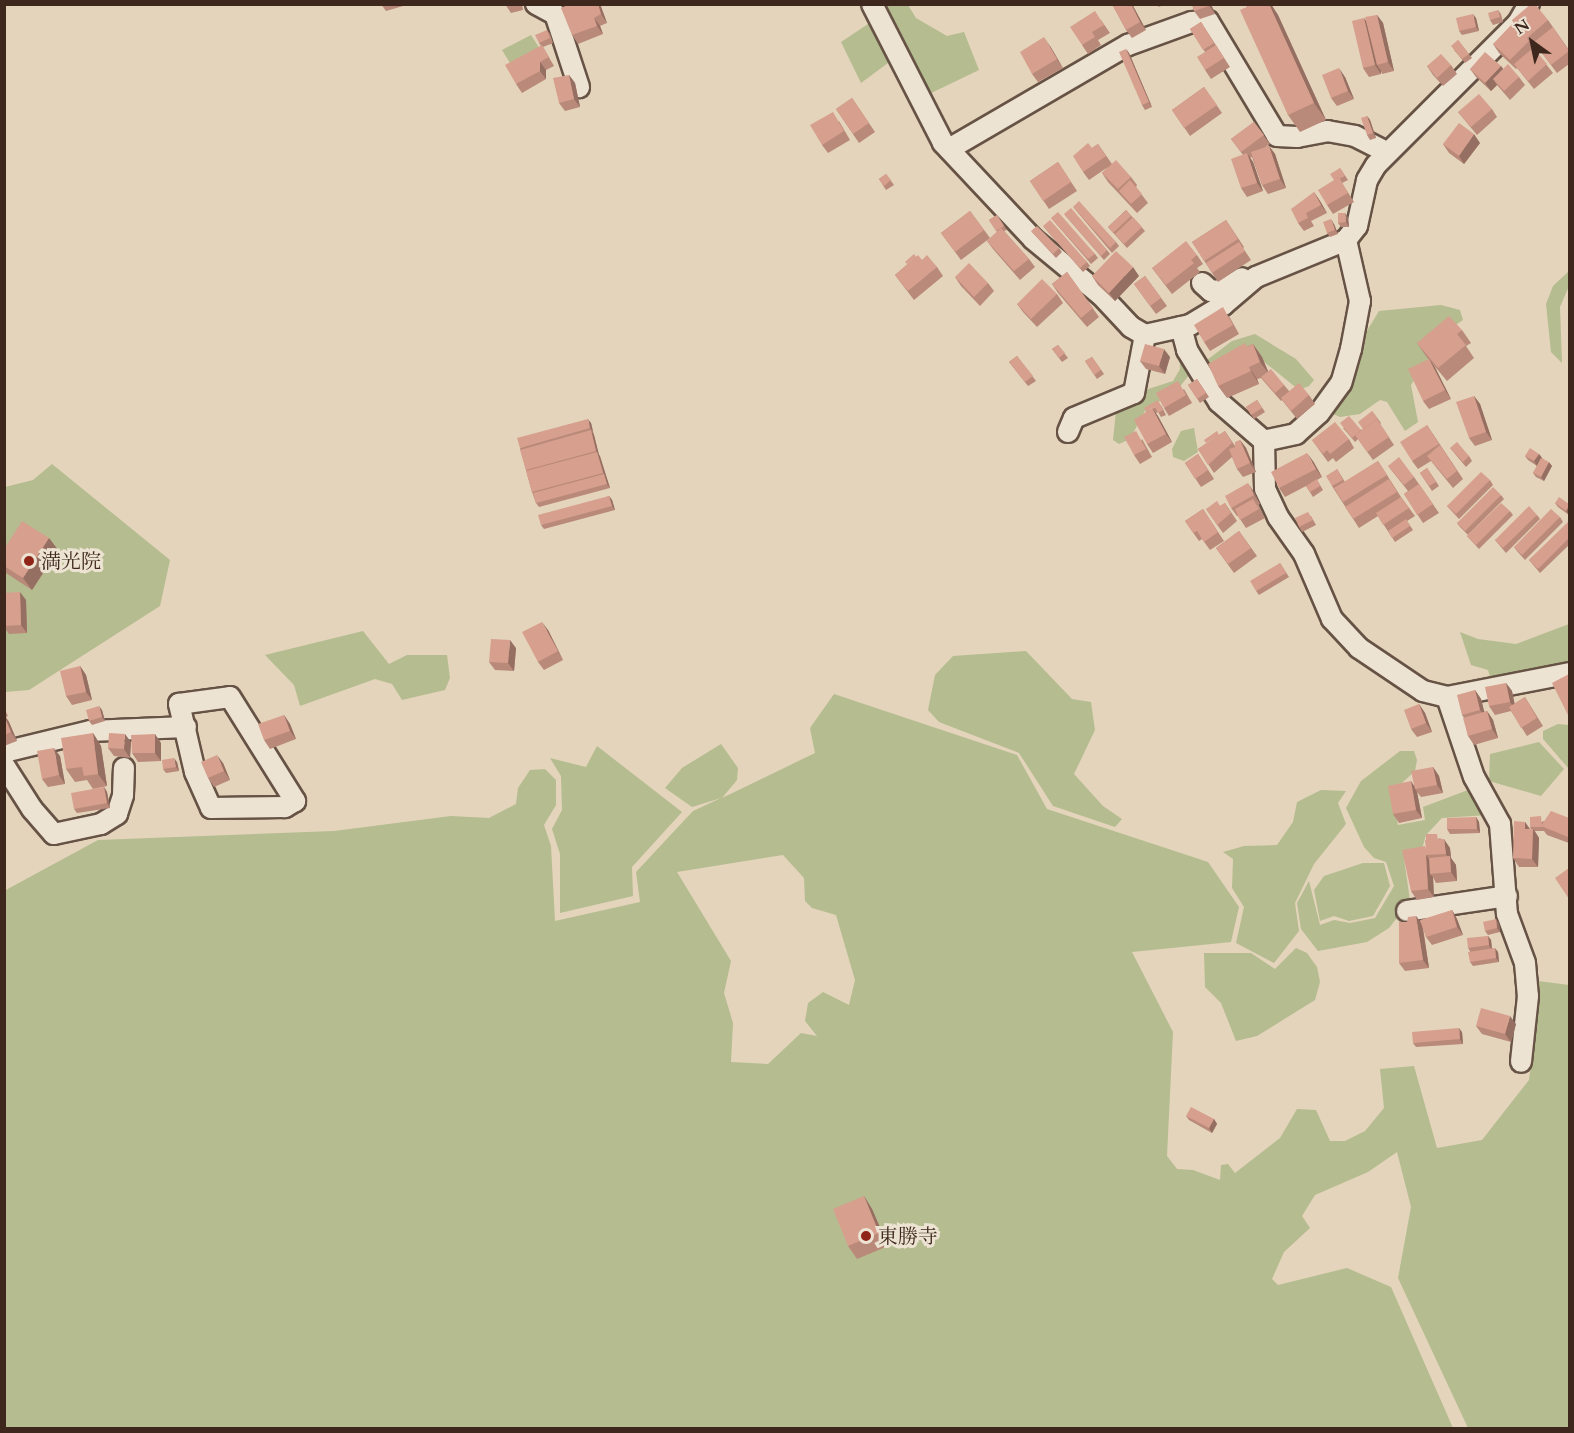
<!DOCTYPE html>
<html>
<head>
<meta charset="utf-8">
<style>
	body { margin:0 }
	#map { position:relative; width:1574px; height:1433px; overflow:hidden; background:#e3d4bb; font-family:Cardo,"Noto Serif JP",serif }
	div>[style] { position:absolute }
	.green>* { inset:0; background:#b5bc8f }
	.roads { filter:drop-shadow(2px 0 #675345) drop-shadow(-2px 0 #675345) drop-shadow(0 2px #675345) drop-shadow(0 -2px #675345) }
	.minor>* { height:20px; margin:-10px; padding:0 10px; transform-origin:10px; border-radius:10px; background:#ede3d3 }
	.wall>* { inset:0; background:#b98979 }
	.shaded-wall>* { inset:0; background:#966f63 }
	.building>* { inset:0; background:#d79f8d }
	.dots>* { width:16px; height:16px; translate:-50% -50%; box-sizing:border-box; border:3px solid #ede3d3; border-radius:50% }
	span { translate:-50% -50%; white-space:nowrap; text-align:center; line-height:1.15; -webkit-text-stroke:6px #ede3d3; paint-order:stroke }
	.poi-label { font-size:20px; color:#3e281e }
	.left { translate:0 -50%; text-align:left }
	.frame { position:absolute; inset:0; border:6px solid #3e281e; pointer-events:none }
	.north { position:absolute; left:1502px; top:12px; width:60px; height:60px; -webkit-text-stroke:4px #ede3d3; paint-order:stroke; rotate:327deg; font-size:16px; font-weight:700; line-height:24px; text-align:center; color:#3e281e }
	.north::after { content:''; display:block; margin:auto; width:21px; height:27px; background:#3e281e; clip-path:polygon(50% 0,100% 100%,50% 72%,0 100%) }
</style>
</head>
<body>
<div id="map">
	<div class="green">
		<i style="clip-path:polygon(878px 5px,908px 5px,916px 18px,947px 36px,964px 32px,979px 70px,925px 96px)"></i>
		<i style="clip-path:polygon(874px 20px,892px 60px,861px 83px,841px 42px)"></i>
		<i style="clip-path:polygon(531px 35px,540px 49px,510px 63px,502px 50px)"></i>
		<i style="clip-path:polygon(1569px 271px,1569px 286px,1560px 307px,1562px 363px,1551px 352px,1546px 304px,1553px 286px)"></i>
		<i style="clip-path:polygon(1441px 305px,1460px 310px,1463px 320px,1426px 345px,1428px 359px,1411px 385px,1418px 422px,1405px 431px,1387px 402px,1380px 400px,1360px 414px,1340px 417px,1326px 411px,1359px 367px,1367px 331px,1379px 311px)"></i>
		<i style="clip-path:polygon(1255px 334px,1296px 359px,1314px 380px,1309px 386px,1299px 390px,1252px 352px,1216px 371px,1207px 360px,1232px 341px)"></i>
		<i style="clip-path:polygon(1179px 344px,1193px 370px,1178px 389px,1145px 411px,1130px 439px,1119px 444px,1113px 440px,1116px 411px,1139px 392px,1173px 381px,1180px 369px)"></i>
		<i style="clip-path:polygon(1194px 428px,1198px 452px,1184px 461px,1173px 457px,1172px 449px,1181px 431px)"></i>
		<i style="clip-path:polygon(52px 464px,170px 560px,160px 606px,29px 690px,5px 692px,5px 487px,33px 480px)"></i>
		<i style="clip-path:polygon(1569px 624px,1569px 665px,1491px 680px,1488px 670px,1471px 665px,1460px 632px,1478px 639px,1516px 644px)"></i>
		<i style="clip-path:polygon(363px 631px,389px 664px,407px 655px,447px 655px,450px 678px,445px 690px,402px 700px,392px 684px,375px 679px,300px 706px,294px 685px,265px 655px)"></i>
		<i style="clip-path:polygon(1026px 651px,1072px 699px,1091px 702px,1095px 730px,1074px 774px,1103px 806px,1122px 819px,1115px 827px,1053px 806px,1019px 753px,939px 722px,928px 710px,935px 675px,953px 656px)"></i>
		<i style="clip-path:polygon(evenodd,834px 694px,1017px 755px,1047px 809px,1208px 862px,1239px 907px,1231px 942px,1132px 952px,1173px 1032px,1167px 1156px,1177px 1169px,1193px 1170px,1220px 1180px,1221px 1165px,1228px 1164px,1235px 1173px,1280px 1138px,1297px 1109px,1316px 1110px,1330px 1141px,1345px 1141px,1365px 1131px,1384px 1108px,1380px 1069px,1414px 1066px,1437px 1148px,1482px 1140px,1529px 1080px,1540px 999px,1538px 981px,1569px 985px,1569px 1428px,1468px 1428px,1398px 1278px,1411px 1207px,1397px 1152px,1368px 1172px,1315px 1195px,1302px 1216px,1310px 1228px,1284px 1252px,1272px 1279px,1278px 1285px,1347px 1268px,1391px 1287px,1453px 1428px,5px 1428px,4px 891px,98px 840px,334px 831px,451px 816px,489px 818px,516px 804px,518px 788px,530px 770px,545px 769px,556px 780px,556px 805px,544px 825px,551px 846px,555px 921px,640px 902px,636px 872px,693px 811px,721px 798px,692px 807px,665px 788px,682px 768px,721px 744px,738px 768px,737px 780px,722px 798px,815px 753px,810px 728px,834px 694px,783px 855px,804px 878px,805px 901px,812px 908px,836px 915px,855px 980px,849px 1005px,823px 992px,808px 1003px,805px 1021px,817px 1036px,801px 1033px,768px 1064px,731px 1062px,733px 1023px,724px 993px,731px 961px,677px 872px,783px 855px)"></i>
		<i style="clip-path:polygon(1558px 724px,1569px 725px,1569px 769px,1543px 739px,1543px 731px)"></i>
		<i style="clip-path:polygon(1539px 742px,1564px 769px,1541px 796px,1489px 781px,1490px 754px)"></i>
		<i style="clip-path:polygon(597px 746px,682px 812px,632px 867px,633px 896px,560px 913px,560px 854px,552px 829px,562px 810px,561px 776px,550px 758px,586px 767px)"></i>
		<i style="clip-path:polygon(1400px 751px,1414px 751px,1417px 760px,1415px 771px,1391px 793px,1398px 825px,1425px 820px,1423px 807px,1476px 787px,1488px 815px,1442px 818px,1426px 835px,1422px 849px,1404px 858px,1410px 901px,1389px 928px,1367px 942px,1318px 951px,1301px 929px,1297px 903px,1309px 881px,1320px 925px,1334px 920px,1350px 923px,1375px 918px,1394px 886px,1386px 862px,1374px 858px,1364px 847px,1346px 808px,1361px 781px)"></i>
		<i style="clip-path:polygon(1321px 790px,1346px 791px,1338px 803px,1346px 824px,1314px 864px,1295px 903px,1299px 931px,1274px 963px,1236px 943px,1244px 907px,1232px 888px,1233px 859px,1223px 852px,1244px 846px,1277px 845px,1293px 822px,1297px 802px)"></i>
		<i style="clip-path:polygon(1363px 863px,1384px 863px,1390px 886px,1373px 916px,1349px 921px,1334px 916px,1320px 921px,1314px 890px,1324px 876px)"></i>
		<i style="clip-path:polygon(1296px 948px,1307px 953px,1317px 967px,1320px 982px,1315px 1000px,1257px 1036px,1236px 1041px,1221px 1003px,1205px 987px,1204px 953px,1251px 953px,1275px 969px)"></i>
	</div>
	<div class="roads">
		<div class="minor">
			<i style="left:536px;top:4px;width:21px;rotate:28deg"></i>
			<i style="left:555px;top:14px;width:77px;rotate:71.8deg"></i>
			<i style="left:872px;top:4px;width:156px;rotate:62.9deg"></i>
			<i style="left:943px;top:143px;width:132px;rotate:46.8deg"></i>
			<i style="left:1033px;top:239px;width:88px;rotate:39.5deg"></i>
			<i style="left:1101px;top:295px;width:44px;rotate:46.8deg"></i>
			<i style="left:1131px;top:327px;width:16px;rotate:30deg"></i>
			<i style="left:1145px;top:335px;width:46px;rotate:-12.5deg"></i>
			<i style="left:1190px;top:325px;width:39px;rotate:-31deg"></i>
			<i style="left:1223px;top:305px;width:43px;rotate:-40.3deg"></i>
			<i style="left:1256px;top:277px;width:97px;rotate:-22.3deg"></i>
			<i style="left:1346px;top:240px;width:18px;rotate:-52deg"></i>
			<i style="left:1357px;top:226px;width:47px;rotate:-77.7deg"></i>
			<i style="left:1367px;top:180px;width:17px;rotate:-59deg"></i>
			<i style="left:1376px;top:165px;width:201px;rotate:-45deg"></i>
			<i style="left:1518px;top:23px;width:22px;rotate:-60deg"></i>
			<i style="left:949px;top:149px;width:207px;rotate:-30.2deg"></i>
			<i style="left:1128px;top:45px;width:68px;rotate:-19.8deg"></i>
			<i style="left:1192px;top:22px;width:16px;rotate:-4deg"></i>
			<i style="left:1208px;top:21px;width:134px;rotate:59deg"></i>
			<i style="left:1277px;top:136px;width:20px;rotate:3deg"></i>
			<i style="left:1297px;top:137px;width:31px;rotate:-11deg"></i>
			<i style="left:1327px;top:131px;width:28px;rotate:10deg"></i>
			<i style="left:1355px;top:136px;width:36px;rotate:27deg"></i>
			<i style="left:1346px;top:240px;width:63px;rotate:77.1deg"></i>
			<i style="left:1360px;top:301px;width:49px;rotate:100.6deg"></i>
			<i style="left:1351px;top:349px;width:35px;rotate:106deg"></i>
			<i style="left:1341px;top:383px;width:37px;rotate:126deg"></i>
			<i style="left:1319px;top:413px;width:31px;rotate:138deg"></i>
			<i style="left:1296px;top:434px;width:33px;rotate:168deg"></i>
			<i style="left:1264px;top:441px;width:48px;rotate:88.8deg"></i>
			<i style="left:1265px;top:489px;width:31px;rotate:65deg"></i>
			<i style="left:1278px;top:517px;width:45px;rotate:54.9deg"></i>
			<i style="left:1304px;top:554px;width:71px;rotate:66.7deg"></i>
			<i style="left:1332px;top:619px;width:40px;rotate:47deg"></i>
			<i style="left:1359px;top:648px;width:77px;rotate:33.9deg"></i>
			<i style="left:1423px;top:691px;width:25px;rotate:14deg"></i>
			<i style="left:1447px;top:697px;width:125px;rotate:-11deg"></i>
			<i style="left:1202px;top:283px;width:12px;rotate:42deg"></i>
			<i style="left:1211px;top:291px;width:12px;rotate:-5deg"></i>
			<i style="left:1223px;top:290px;width:22px;rotate:-32deg"></i>
			<i style="left:1181px;top:327px;width:24px;rotate:75deg"></i>
			<i style="left:1187px;top:350px;width:61px;rotate:58.4deg"></i>
			<i style="left:1219px;top:402px;width:60px;rotate:40.9deg"></i>
			<i style="left:1068px;top:432px;width:15px;rotate:-67deg"></i>
			<i style="left:1074px;top:418px;width:65px;rotate:-22.6deg"></i>
			<i style="left:1134px;top:393px;width:59px;rotate:-79.3deg"></i>
			<i style="left:230px;top:697px;width:123px;rotate:58deg"></i>
			<i style="left:295px;top:801px;width:12px;rotate:149deg"></i>
			<i style="left:285px;top:807px;width:74px;rotate:179.2deg"></i>
			<i style="left:211px;top:808px;width:39px;rotate:-114deg"></i>
			<i style="left:195px;top:772px;width:70px;rotate:-103.2deg"></i>
			<i style="left:179px;top:704px;width:51px;rotate:-7.8deg"></i>
			<i style="left:1447px;top:697px;width:84px;rotate:71.4deg"></i>
			<i style="left:1474px;top:777px;width:54px;rotate:61deg"></i>
			<i style="left:1500px;top:824px;width:90px;rotate:85.6deg"></i>
			<i style="left:1507px;top:914px;width:52px;rotate:69.8deg"></i>
			<i style="left:1525px;top:963px;width:33px;rotate:85deg"></i>
			<i style="left:1528px;top:996px;width:66px;rotate:96.1deg"></i>
			<i style="left:4px;top:752px;width:89px;rotate:-13.7deg"></i>
			<i style="left:90px;top:731px;width:96px;rotate:-2.4deg"></i>
			<i style="left:4px;top:765px;width:52px;rotate:57.5deg"></i>
			<i style="left:32px;top:809px;width:33px;rotate:49deg"></i>
			<i style="left:54px;top:834px;width:48px;rotate:-12deg"></i>
			<i style="left:101px;top:824px;width:19px;rotate:-32deg"></i>
			<i style="left:117px;top:814px;width:20px;rotate:-72deg"></i>
			<i style="left:123px;top:795px;width:27px;rotate:-88deg"></i>
			<i style="left:1407px;top:911px;width:101px;rotate:-8.5deg"></i>
		</div>
	</div>
	<div class="wall">
		<i style="clip-path:polygon(381px 4px,410px 4px,386px 11px)"></i>
		<i style="clip-path:polygon(505px 4px,522px 4px,523px 10px,511px 13px)"></i>
		<i style="clip-path:polygon(600px 4px,607px 23px,600px 26px,603px 34px,578px 44px,572px 35px)"></i>
		<i style="clip-path:polygon(1112px 4px,1132px 4px,1146px 30px,1132px 38px,1126px 30px)"></i>
		<i style="clip-path:polygon(1157px 4px,1165px 4px,1159px 7px)"></i>
		<i style="clip-path:polygon(1192px 4px,1211px 4px,1215px 14px,1200px 19px,1194px 11px)"></i>
		<i style="clip-path:polygon(1246px 4px,1273px 4px,1271px 5px,1278px 15px,1326px 120px,1300px 132px,1288px 115px)"></i>
		<i style="clip-path:polygon(1498px 10px,1501px 14px,1503px 22px,1493px 25px,1490px 20px)"></i>
		<i style="clip-path:polygon(1377px 15px,1383px 23px,1394px 71px,1382px 74px,1381px 71px,1381px 74px,1369px 77px,1363px 68px,1364px 18px,1366px 21px)"></i>
		<i style="clip-path:polygon(1476px 18px,1479px 31px,1462px 35px,1459px 31px)"></i>
		<i style="clip-path:polygon(1101px 20px,1110px 33px,1098px 40px,1101px 45px,1088px 54px,1082px 45px)"></i>
		<i style="clip-path:polygon(1512px 20px,1548px 20px,1569px 50px,1569px 64px,1557px 73px,1535px 44px,1533px 46px,1535px 50px,1553px 73px,1534px 89px,1517px 68px,1516px 69px,1499px 53px,1493px 44px,1518px 29px)"></i>
		<i style="clip-path:polygon(1201px 22px,1230px 67px,1211px 79px,1205px 70px,1205px 52px,1190px 29px)"></i>
		<i style="clip-path:polygon(547px 30px,550px 34px,553px 43px,543px 47px,554px 66px,546px 70px,546px 79px,522px 93px,516px 84px,541px 46px,539px 43px)"></i>
		<i style="clip-path:polygon(1458px 40px,1472px 58px,1465px 63px,1454px 50px)"></i>
		<i style="clip-path:polygon(1050px 46px,1063px 68px,1038px 82px,1032px 74px)"></i>
		<i style="clip-path:polygon(1126px 49px,1129px 53px,1152px 107px,1145px 110px,1142px 105px)"></i>
		<i style="clip-path:polygon(1451px 65px,1457px 74px,1443px 86px,1433px 75px,1427px 66px)"></i>
		<i style="clip-path:polygon(1501px 66px,1503px 69px,1519px 77px,1525px 85px,1510px 100px,1497px 85px,1491px 91px,1476px 77px,1470px 69px)"></i>
		<i style="clip-path:polygon(569px 75px,575px 83px,580px 107px,565px 111px,559px 103px)"></i>
		<i style="clip-path:polygon(1345px 77px,1354px 99px,1337px 106px,1331px 98px)"></i>
		<i style="clip-path:polygon(1204px 87px,1222px 113px,1190px 136px,1172px 110px)"></i>
		<i style="clip-path:polygon(852px 98px,875px 132px,859px 143px,836px 109px)"></i>
		<i style="clip-path:polygon(1492px 109px,1497px 117px,1477px 135px,1458px 112px)"></i>
		<i style="clip-path:polygon(1367px 116px,1370px 120px,1376px 138px,1370px 140px,1367px 135px)"></i>
		<i style="clip-path:polygon(839px 121px,850px 140px,828px 153px,822px 145px)"></i>
		<i style="clip-path:polygon(1254px 122px,1270px 144px,1265px 147px,1269px 146px,1275px 154px,1286px 188px,1268px 194px,1262px 185px,1252px 157px,1250px 158px,1253px 162px,1263px 191px,1247px 197px,1241px 188px,1243px 155px,1231px 139px)"></i>
		<i style="clip-path:polygon(1480px 143px,1464px 164px,1449px 153px,1443px 144px)"></i>
		<i style="clip-path:polygon(1098px 144px,1112px 164px,1131px 177px,1137px 185px,1136px 187px,1148px 203px,1137px 213px,1108px 182px,1102px 173px,1108px 167px,1089px 180px,1083px 172px,1092px 148px)"></i>
		<i style="clip-path:polygon(1058px 162px,1077px 191px,1049px 209px,1030px 181px)"></i>
		<i style="clip-path:polygon(1340px 168px,1348px 180px,1342px 183px,1354px 202px,1333px 214px,1327px 205px,1334px 180px)"></i>
		<i style="clip-path:polygon(886px 174px,894px 185px,886px 190px,879px 179px)"></i>
		<i style="clip-path:polygon(1314px 192px,1320px 201px,1327px 213px,1311px 221px,1314px 226px,1304px 231px,1298px 223px)"></i>
		<i style="clip-path:polygon(1073px 207px,1116px 242px,1119px 246px,1112px 253px)"></i>
		<i style="clip-path:polygon(1126px 210px,1145px 231px,1127px 248px,1108px 227px)"></i>
		<i style="clip-path:polygon(970px 211px,990px 238px,961px 260px,941px 233px)"></i>
		<i style="clip-path:polygon(1064px 214px,1107px 250px,1110px 254px,1104px 260px)"></i>
		<i style="clip-path:polygon(997px 215px,1007px 230px,1004px 231px,1029px 259px,1035px 267px,1020px 280px,993px 249px,987px 241px,997px 232px,989px 220px)"></i>
		<i style="clip-path:polygon(1348px 217px,1349px 227px,1341px 227px,1338px 223px)"></i>
		<i style="clip-path:polygon(1051px 218px,1095px 254px,1098px 258px,1091px 264px)"></i>
		<i style="clip-path:polygon(1226px 220px,1244px 247px,1243px 248px,1251px 260px,1218px 282px,1192px 242px)"></i>
		<i style="clip-path:polygon(1334px 224px,1338px 234px,1330px 237px,1327px 233px)"></i>
		<i style="clip-path:polygon(1043px 226px,1087px 262px,1090px 266px,1083px 272px)"></i>
		<i style="clip-path:polygon(1031px 231px,1059px 248px,1062px 252px,1056px 258px)"></i>
		<i style="clip-path:polygon(1197px 255px,1203px 264px,1197px 268px,1200px 272px,1172px 294px,1152px 268px)"></i>
		<i style="clip-path:polygon(916px 257px,937px 267px,943px 276px,914px 300px,895px 275px)"></i>
		<i style="clip-path:polygon(1067px 272px,1099px 317px,1087px 327px,1058px 293px,1052px 284px)"></i>
		<i style="clip-path:polygon(1092px 276px,1139px 276px,1115px 301px,1098px 285px)"></i>
		<i style="clip-path:polygon(1145px 276px,1167px 306px,1156px 314px,1134px 284px)"></i>
		<i style="clip-path:polygon(955px 277px,988px 283px,994px 291px,980px 306px,961px 286px)"></i>
		<i style="clip-path:polygon(1057px 294px,1063px 303px,1037px 327px,1023px 312px,1017px 304px)"></i>
		<i style="clip-path:polygon(1229px 316px,1239px 334px,1210px 351px,1204px 342px)"></i>
		<i style="clip-path:polygon(1462px 330px,1471px 343px,1466px 346px,1474px 358px,1447px 381px,1432px 363px,1451px 399px,1429px 409px,1423px 401px,1428px 359px,1417px 343px)"></i>
		<i style="clip-path:polygon(1253px 344px,1262px 357px,1268px 371px,1284px 385px,1289px 391px,1309px 395px,1315px 404px,1297px 419px,1282px 400px,1281px 401px,1261px 378px,1257px 379px,1259px 384px,1227px 398px,1218px 386px,1248px 346px)"></i>
		<i style="clip-path:polygon(1058px 345px,1068px 358px,1062px 362px,1052px 349px)"></i>
		<i style="clip-path:polygon(1017px 356px,1036px 381px,1028px 386px,1009px 362px)"></i>
		<i style="clip-path:polygon(1092px 357px,1104px 374px,1097px 379px,1085px 361px)"></i>
		<i style="clip-path:polygon(1170px 357px,1165px 374px,1146px 369px,1140px 361px)"></i>
		<i style="clip-path:polygon(1197px 379px,1209px 397px,1200px 403px,1188px 385px)"></i>
		<i style="clip-path:polygon(1184px 389px,1192px 403px,1169px 416px,1164px 408px)"></i>
		<i style="clip-path:polygon(1474px 396px,1480px 404px,1492px 440px,1475px 446px,1469px 438px)"></i>
		<i style="clip-path:polygon(1257px 400px,1265px 412px,1254px 419px,1246px 407px)"></i>
		<i style="clip-path:polygon(1161px 405px,1166px 415px,1161px 417px,1158px 412px,1156px 413px,1172px 442px,1153px 453px,1147px 444px,1146px 411px)"></i>
		<i style="clip-path:polygon(1372px 411px,1381px 423px,1380px 424px,1394px 445px,1373px 460px,1358px 439px,1355px 442px,1343px 428px,1361px 430px,1363px 429px)"></i>
		<i style="clip-path:polygon(591px 423px,599px 455px,610px 488px,539px 507px,536px 503px,532px 492px,520px 448px)"></i>
		<i style="clip-path:polygon(1427px 425px,1463px 479px,1453px 488px,1431px 461px,1418px 469px,1412px 461px)"></i>
		<i style="clip-path:polygon(1225px 431px,1235px 446px,1240px 440px,1246px 448px,1256px 472px,1243px 477px,1237px 469px,1232px 457px,1214px 473px,1198px 449px)"></i>
		<i style="clip-path:polygon(1142px 439px,1152px 457px,1140px 464px,1134px 455px)"></i>
		<i style="clip-path:polygon(1349px 439px,1354px 448px,1336px 462px,1333px 458px,1328px 462px,1312px 440px)"></i>
		<i style="clip-path:polygon(1450px 448px,1469px 456px,1472px 461px,1466px 467px)"></i>
		<i style="clip-path:polygon(1198px 454px,1214px 479px,1201px 487px,1185px 463px)"></i>
		<i style="clip-path:polygon(1539px 454px,1542px 458px,1552px 466px,1544px 481px,1536px 477px,1533px 473px,1537px 466px,1528px 460px,1525px 456px)"></i>
		<i style="clip-path:polygon(1313px 461px,1322px 477px,1317px 480px,1323px 490px,1313px 497px,1306px 486px,1285px 497px,1279px 488px)"></i>
		<i style="clip-path:polygon(1378px 461px,1401px 497px,1415px 516px,1407px 521px,1413px 530px,1395px 542px,1378px 516px,1359px 528px,1332px 486px,1337px 469px,1345px 482px)"></i>
		<i style="clip-path:polygon(1388px 466px,1414px 477px,1439px 513px,1423px 523px,1404px 494px,1408px 491px)"></i>
		<i style="clip-path:polygon(1427px 468px,1439px 486px,1432px 491px,1420px 473px)"></i>
		<i style="clip-path:polygon(1490px 480px,1493px 485px,1459px 519px,1447px 506px)"></i>
		<i style="clip-path:polygon(1254px 492px,1260px 504px,1258px 505px,1265px 518px,1246px 528px,1238px 516px,1237px 516px,1231px 508px)"></i>
		<i style="clip-path:polygon(1501px 495px,1504px 499px,1468px 535px,1460px 527px,1457px 523px)"></i>
		<i style="clip-path:polygon(609px 496px,612px 500px,615px 510px,544px 529px,541px 525px)"></i>
		<i style="clip-path:polygon(1225px 503px,1237px 521px,1223px 533px,1206px 509px,1220px 506px)"></i>
		<i style="clip-path:polygon(1555px 503px,1569px 504px,1569px 515px,1558px 507px)"></i>
		<i style="clip-path:polygon(1203px 509px,1224px 541px,1210px 550px,1202px 539px,1199px 541px,1185px 521px)"></i>
		<i style="clip-path:polygon(1510px 511px,1513px 515px,1479px 549px,1467px 536px)"></i>
		<i style="clip-path:polygon(1537px 515px,1540px 519px,1506px 553px,1495px 540px)"></i>
		<i style="clip-path:polygon(1311px 516px,1316px 525px,1302px 532px,1299px 527px)"></i>
		<i style="clip-path:polygon(1560px 517px,1563px 522px,1525px 560px,1517px 551px,1514px 547px)"></i>
		<i style="clip-path:polygon(1569px 522px,1569px 545px,1540px 573px,1529px 560px)"></i>
		<i style="clip-path:polygon(1239px 531px,1257px 556px,1234px 573px,1216px 548px)"></i>
		<i style="clip-path:polygon(49px 538px,58px 550px,32px 590px,6px 573px,4px 572px,4px 549px)"></i>
		<i style="clip-path:polygon(1280px 563px,1289px 577px,1259px 595px,1256px 591px)"></i>
		<i style="clip-path:polygon(4px 593px,26px 600px,27px 633px,9px 634px,4px 627px)"></i>
		<i style="clip-path:polygon(548px 630px,563px 660px,544px 670px,538px 662px)"></i>
		<i style="clip-path:polygon(516px 648px,514px 671px,495px 670px,489px 662px)"></i>
		<i style="clip-path:polygon(80px 666px,86px 675px,92px 700px,72px 705px,66px 696px)"></i>
		<i style="clip-path:polygon(1506px 683px,1512px 691px,1514px 704px,1525px 697px,1543px 726px,1527px 736px,1511px 711px,1495px 715px,1489px 706px)"></i>
		<i style="clip-path:polygon(1475px 690px,1481px 699px,1484px 712px,1487px 711px,1493px 720px,1498px 738px,1474px 745px,1468px 736px,1464px 718px,1462px 715px)"></i>
		<i style="clip-path:polygon(1419px 704px,1425px 713px,1432px 732px,1417px 737px,1411px 729px)"></i>
		<i style="clip-path:polygon(4px 708px,8px 716px,6px 717px,9px 722px,17px 741px,4px 746px)"></i>
		<i style="clip-path:polygon(102px 710px,105px 721px,92px 725px,89px 721px)"></i>
		<i style="clip-path:polygon(284px 715px,290px 724px,296px 739px,270px 749px,264px 740px)"></i>
		<i style="clip-path:polygon(93px 733px,101px 746px,107px 786px,93px 789px,87px 780px,75px 782px,66px 769px)"></i>
		<i style="clip-path:polygon(131px 742px,130px 758px,114px 756px,108px 748px)"></i>
		<i style="clip-path:polygon(161px 743px,161px 761px,138px 762px,132px 753px)"></i>
		<i style="clip-path:polygon(60px 756px,65px 784px,48px 787px,42px 779px)"></i>
		<i style="clip-path:polygon(177px 762px,179px 771px,166px 773px,163px 769px)"></i>
		<i style="clip-path:polygon(223px 763px,230px 780px,214px 787px,208px 778px)"></i>
		<i style="clip-path:polygon(1433px 767px,1439px 776px,1443px 793px,1421px 797px,1417px 792px,1422px 818px,1399px 823px,1393px 814px,1411px 781px,1414px 786px)"></i>
		<i style="clip-path:polygon(104px 787px,107px 792px,110px 808px,77px 813px,74px 809px)"></i>
		<i style="clip-path:polygon(1476px 817px,1479px 822px,1480px 833px,1450px 834px,1447px 829px)"></i>
		<i style="clip-path:polygon(1569px 818px,1569px 843px,1547px 835px,1544px 831px,1535px 831px,1539px 838px,1538px 867px,1519px 867px,1513px 858px,1525px 822px,1530px 829px,1531px 829px,1530px 827px,1544px 821px)"></i>
		<i style="clip-path:polygon(1440px 838px,1450px 848px,1451px 858px,1456px 865px,1457px 881px,1436px 883px,1433px 877px,1434px 897px,1417px 900px,1411px 891px,1426px 848px)"></i>
		<i style="clip-path:polygon(1452px 910px,1457px 919px,1463px 935px,1432px 945px,1426px 937px,1423px 927px,1429px 968px,1405px 971px,1399px 963px,1407px 922px,1416px 916px,1421px 923px)"></i>
		<i style="clip-path:polygon(1496px 919px,1499px 924px,1500px 932px,1488px 935px,1485px 931px)"></i>
		<i style="clip-path:polygon(1488px 936px,1491px 940px,1492px 948px,1498px 952px,1499px 962px,1473px 966px,1470px 962px,1470px 951px,1468px 948px)"></i>
		<i style="clip-path:polygon(1516px 1024px,1511px 1042px,1482px 1034px,1476px 1026px)"></i>
		<i style="clip-path:polygon(1462px 1032px,1463px 1044px,1416px 1047px,1413px 1043px)"></i>
		<i style="clip-path:polygon(1186px 1116px,1214px 1119px,1217px 1124px,1212px 1133px,1189px 1120px)"></i>
		<i style="clip-path:polygon(864px 1196px,872px 1209px,888px 1246px,857px 1259px,848px 1246px)"></i>
	</div>
	<div class="shaded-wall">
		<i style="clip-path:polygon(598px 4px,600px 4px,607px 23px,601px 14px)"></i>
		<i style="clip-path:polygon(1131px 4px,1132px 4px,1146px 30px,1140px 22px)"></i>
		<i style="clip-path:polygon(1208px 4px,1211px 4px,1215px 14px)"></i>
		<i style="clip-path:polygon(1269px 4px,1271px 4px,1278px 15px,1326px 120px,1314px 103px)"></i>
		<i style="clip-path:polygon(1473px 14px,1476px 18px,1479px 31px,1476px 27px)"></i>
		<i style="clip-path:polygon(1377px 15px,1383px 23px,1394px 71px,1388px 62px)"></i>
		<i style="clip-path:polygon(594px 18px,600px 26px,603px 34px,597px 26px)"></i>
		<i style="clip-path:polygon(1364px 18px,1370px 26px,1377px 65px,1381px 71px,1381px 74px,1375px 65px)"></i>
		<i style="clip-path:polygon(1044px 37px,1050px 46px,1063px 68px,1057px 59px)"></i>
		<i style="clip-path:polygon(1126px 49px,1129px 53px,1152px 107px,1149px 102px)"></i>
		<i style="clip-path:polygon(540px 62px,546px 70px,546px 79px,540px 71px)"></i>
		<i style="clip-path:polygon(1501px 66px,1507px 74px,1493px 79px,1497px 85px,1491px 91px,1485px 83px)"></i>
		<i style="clip-path:polygon(1339px 68px,1345px 77px,1354px 99px,1348px 91px)"></i>
		<i style="clip-path:polygon(569px 75px,575px 83px,580px 107px,574px 99px)"></i>
		<i style="clip-path:polygon(1367px 116px,1370px 120px,1376px 138px,1373px 133px)"></i>
		<i style="clip-path:polygon(1474px 134px,1480px 143px,1464px 164px,1459px 156px)"></i>
		<i style="clip-path:polygon(1269px 146px,1275px 154px,1286px 188px,1280px 179px)"></i>
		<i style="clip-path:polygon(1247px 153px,1253px 162px,1263px 191px,1257px 183px)"></i>
		<i style="clip-path:polygon(1314px 192px,1320px 201px,1327px 213px,1321px 205px)"></i>
		<i style="clip-path:polygon(1345px 213px,1348px 217px,1349px 227px,1346px 222px)"></i>
		<i style="clip-path:polygon(1331px 219px,1334px 224px,1338px 234px,1335px 230px)"></i>
		<i style="clip-path:polygon(1133px 267px,1139px 276px,1115px 301px,1109px 293px)"></i>
		<i style="clip-path:polygon(1253px 344px,1262px 357px,1269px 374px,1260px 362px)"></i>
		<i style="clip-path:polygon(1164px 349px,1170px 357px,1165px 374px,1159px 366px)"></i>
		<i style="clip-path:polygon(1429px 359px,1435px 367px,1451px 399px,1445px 390px)"></i>
		<i style="clip-path:polygon(1249px 367px,1257px 379px,1259px 384px,1251px 371px)"></i>
		<i style="clip-path:polygon(1474px 396px,1480px 404px,1492px 440px,1486px 432px)"></i>
		<i style="clip-path:polygon(1152px 408px,1158px 416px,1172px 442px,1166px 434px)"></i>
		<i style="clip-path:polygon(588px 419px,591px 423px,593px 432px,590px 428px)"></i>
		<i style="clip-path:polygon(591px 430px,594px 435px,599px 455px,596px 451px)"></i>
		<i style="clip-path:polygon(1240px 440px,1246px 448px,1256px 472px,1250px 463px)"></i>
		<i style="clip-path:polygon(597px 452px,600px 456px,610px 488px,607px 484px)"></i>
		<i style="clip-path:polygon(1307px 453px,1313px 461px,1322px 477px,1316px 469px)"></i>
		<i style="clip-path:polygon(1539px 454px,1542px 458px,1537px 466px,1534px 461px)"></i>
		<i style="clip-path:polygon(1549px 462px,1552px 466px,1544px 481px,1541px 477px)"></i>
		<i style="clip-path:polygon(1248px 483px,1254px 492px,1260px 504px,1254px 495px)"></i>
		<i style="clip-path:polygon(609px 496px,612px 500px,615px 510px,612px 506px)"></i>
		<i style="clip-path:polygon(1569px 506px,1569px 515px,1566px 511px)"></i>
		<i style="clip-path:polygon(49px 538px,58px 550px,32px 590px,23px 578px)"></i>
		<i style="clip-path:polygon(20px 592px,26px 600px,27px 633px,21px 625px)"></i>
		<i style="clip-path:polygon(542px 622px,548px 630px,563px 660px,558px 651px)"></i>
		<i style="clip-path:polygon(510px 640px,516px 648px,514px 671px,508px 663px)"></i>
		<i style="clip-path:polygon(80px 666px,86px 675px,92px 700px,86px 692px)"></i>
		<i style="clip-path:polygon(1506px 683px,1512px 691px,1516px 710px,1510px 702px)"></i>
		<i style="clip-path:polygon(1475px 690px,1481px 699px,1486px 718px,1480px 710px)"></i>
		<i style="clip-path:polygon(1419px 704px,1425px 713px,1432px 732px,1426px 723px)"></i>
		<i style="clip-path:polygon(99px 706px,102px 710px,105px 721px,102px 717px)"></i>
		<i style="clip-path:polygon(1487px 711px,1493px 720px,1498px 738px,1492px 729px)"></i>
		<i style="clip-path:polygon(4px 715px,9px 722px,17px 741px,11px 732px)"></i>
		<i style="clip-path:polygon(284px 715px,290px 724px,296px 739px,290px 731px)"></i>
		<i style="clip-path:polygon(93px 733px,101px 746px,107px 786px,98px 774px)"></i>
		<i style="clip-path:polygon(125px 734px,131px 742px,130px 758px,124px 749px)"></i>
		<i style="clip-path:polygon(155px 734px,161px 743px,161px 761px,155px 753px)"></i>
		<i style="clip-path:polygon(54px 748px,60px 756px,65px 784px,59px 775px)"></i>
		<i style="clip-path:polygon(217px 755px,223px 763px,230px 780px,224px 771px)"></i>
		<i style="clip-path:polygon(174px 758px,177px 762px,179px 771px,176px 767px)"></i>
		<i style="clip-path:polygon(1433px 767px,1439px 776px,1443px 793px,1437px 785px)"></i>
		<i style="clip-path:polygon(1411px 781px,1416px 789px,1415px 789px,1417px 792px,1422px 818px,1416px 810px)"></i>
		<i style="clip-path:polygon(104px 787px,107px 792px,110px 808px,107px 803px)"></i>
		<i style="clip-path:polygon(1476px 817px,1479px 822px,1480px 833px,1477px 829px)"></i>
		<i style="clip-path:polygon(1525px 822px,1531px 831px,1525px 829px)"></i>
		<i style="clip-path:polygon(1533px 829px,1539px 838px,1538px 867px,1532px 859px)"></i>
		<i style="clip-path:polygon(1444px 839px,1450px 848px,1451px 858px,1456px 865px,1457px 881px,1451px 872px,1450px 860px,1446px 854px)"></i>
		<i style="clip-path:polygon(1426px 855px,1432px 863px,1430px 874px,1433px 877px,1434px 897px,1428px 889px)"></i>
		<i style="clip-path:polygon(1452px 910px,1457px 919px,1463px 935px,1457px 927px)"></i>
		<i style="clip-path:polygon(1416px 916px,1422px 924px,1429px 968px,1423px 960px)"></i>
		<i style="clip-path:polygon(1496px 919px,1499px 924px,1500px 932px,1497px 928px)"></i>
		<i style="clip-path:polygon(1488px 936px,1491px 940px,1492px 950px,1489px 945px)"></i>
		<i style="clip-path:polygon(1495px 948px,1498px 952px,1499px 962px,1496px 958px)"></i>
		<i style="clip-path:polygon(1510px 1016px,1516px 1024px,1511px 1042px,1505px 1034px)"></i>
		<i style="clip-path:polygon(1459px 1028px,1462px 1032px,1463px 1044px,1460px 1039px)"></i>
		<i style="clip-path:polygon(1214px 1119px,1217px 1124px,1212px 1133px,1209px 1128px)"></i>
		<i style="clip-path:polygon(864px 1196px,872px 1209px,888px 1246px,879px 1233px)"></i>
	</div>
	<div class="building">
		<i style="clip-path:polygon(570px 4px,598px 4px,601px 14px,594px 18px,597px 26px,572px 35px,561px 8px)"></i>
		<i style="clip-path:polygon(1112px 4px,1131px 4px,1140px 22px,1126px 30px)"></i>
		<i style="clip-path:polygon(1192px 4px,1208px 4px,1209px 6px,1194px 11px)"></i>
		<i style="clip-path:polygon(1253px 4px,1269px 4px,1314px 103px,1288px 115px,1240px 10px)"></i>
		<i style="clip-path:polygon(1531px 4px,1535px 4px,1548px 20px,1527px 38px,1529px 41px,1510px 60px,1493px 44px,1512px 24px,1521px 32px,1512px 20px)"></i>
		<i style="clip-path:polygon(1498px 10px,1500px 17px,1490px 20px,1488px 13px)"></i>
		<i style="clip-path:polygon(1095px 11px,1104px 25px,1092px 32px,1095px 37px,1082px 45px,1070px 27px)"></i>
		<i style="clip-path:polygon(1473px 14px,1476px 27px,1459px 31px,1456px 18px)"></i>
		<i style="clip-path:polygon(1377px 15px,1388px 62px,1377px 65px,1365px 17px)"></i>
		<i style="clip-path:polygon(1364px 18px,1375px 65px,1363px 68px,1352px 21px)"></i>
		<i style="clip-path:polygon(1201px 22px,1214px 43px,1203px 50px,1190px 29px)"></i>
		<i style="clip-path:polygon(1553px 27px,1569px 51px,1551px 65px,1534px 42px)"></i>
		<i style="clip-path:polygon(547px 30px,550px 38px,539px 43px,535px 35px)"></i>
		<i style="clip-path:polygon(1044px 37px,1057px 59px,1032px 74px,1020px 52px)"></i>
		<i style="clip-path:polygon(1458px 40px,1469px 54px,1462px 59px,1451px 46px)"></i>
		<i style="clip-path:polygon(542px 45px,549px 57px,540px 62px,540px 71px,516px 84px,505px 65px)"></i>
		<i style="clip-path:polygon(1216px 45px,1224px 58px,1205px 70px,1197px 57px)"></i>
		<i style="clip-path:polygon(1533px 48px,1547px 64px,1528px 81px,1514px 64px)"></i>
		<i style="clip-path:polygon(1126px 49px,1149px 102px,1142px 105px,1119px 52px)"></i>
		<i style="clip-path:polygon(1485px 52px,1501px 66px,1485px 83px,1470px 69px)"></i>
		<i style="clip-path:polygon(1441px 54px,1451px 65px,1437px 78px,1427px 66px)"></i>
		<i style="clip-path:polygon(1508px 64px,1519px 77px,1504px 91px,1493px 79px)"></i>
		<i style="clip-path:polygon(1339px 68px,1348px 91px,1331px 98px,1322px 75px)"></i>
		<i style="clip-path:polygon(569px 75px,574px 99px,559px 103px,553px 78px)"></i>
		<i style="clip-path:polygon(1204px 87px,1217px 105px,1184px 128px,1172px 110px)"></i>
		<i style="clip-path:polygon(1479px 94px,1492px 109px,1471px 127px,1458px 112px)"></i>
		<i style="clip-path:polygon(852px 98px,869px 123px,853px 134px,836px 109px)"></i>
		<i style="clip-path:polygon(833px 112px,844px 131px,822px 145px,810px 125px)"></i>
		<i style="clip-path:polygon(1367px 116px,1373px 133px,1367px 135px,1361px 118px)"></i>
		<i style="clip-path:polygon(1254px 122px,1264px 135px,1241px 152px,1231px 139px)"></i>
		<i style="clip-path:polygon(1459px 123px,1474px 134px,1459px 156px,1443px 144px)"></i>
		<i style="clip-path:polygon(1088px 143px,1092px 148px,1098px 144px,1106px 156px,1083px 172px,1073px 156px)"></i>
		<i style="clip-path:polygon(1269px 146px,1280px 179px,1262px 185px,1251px 152px)"></i>
		<i style="clip-path:polygon(1247px 153px,1257px 183px,1241px 188px,1231px 159px)"></i>
		<i style="clip-path:polygon(1116px 160px,1131px 177px,1118px 189px,1102px 173px)"></i>
		<i style="clip-path:polygon(1058px 162px,1071px 182px,1043px 201px,1030px 181px)"></i>
		<i style="clip-path:polygon(1340px 168px,1345px 176px,1339px 179px,1339px 177px,1334px 180px,1330px 174px)"></i>
		<i style="clip-path:polygon(886px 174px,891px 180px,884px 186px,879px 179px)"></i>
		<i style="clip-path:polygon(1339px 177px,1348px 193px,1327px 205px,1318px 190px)"></i>
		<i style="clip-path:polygon(1130px 180px,1142px 194px,1131px 204px,1119px 191px)"></i>
		<i style="clip-path:polygon(1314px 192px,1321px 205px,1306px 213px,1308px 218px,1298px 223px,1291px 209px)"></i>
		<i style="clip-path:polygon(1079px 201px,1116px 242px,1110px 248px,1073px 207px)"></i>
		<i style="clip-path:polygon(1071px 208px,1107px 250px,1101px 256px,1064px 214px)"></i>
		<i style="clip-path:polygon(1126px 210px,1131px 216px,1113px 233px,1108px 227px)"></i>
		<i style="clip-path:polygon(970px 211px,984px 230px,955px 252px,941px 233px)"></i>
		<i style="clip-path:polygon(1058px 212px,1095px 254px,1088px 259px,1051px 218px)"></i>
		<i style="clip-path:polygon(1338px 213px,1345px 213px,1346px 222px,1338px 223px)"></i>
		<i style="clip-path:polygon(997px 215px,1004px 226px,996px 231px,989px 220px)"></i>
		<i style="clip-path:polygon(1133px 217px,1142px 227px,1124px 244px,1115px 234px)"></i>
		<i style="clip-path:polygon(1331px 219px,1335px 230px,1327px 233px,1323px 222px)"></i>
		<i style="clip-path:polygon(1050px 220px,1087px 262px,1080px 268px,1043px 226px)"></i>
		<i style="clip-path:polygon(1226px 220px,1238px 239px,1204px 261px,1192px 242px)"></i>
		<i style="clip-path:polygon(1037px 226px,1059px 248px,1053px 254px,1031px 231px)"></i>
		<i style="clip-path:polygon(1001px 228px,1029px 259px,1014px 271px,987px 241px)"></i>
		<i style="clip-path:polygon(1186px 241px,1197px 255px,1191px 260px,1194px 263px,1166px 285px,1152px 268px)"></i>
		<i style="clip-path:polygon(1239px 242px,1245px 251px,1212px 273px,1206px 263px)"></i>
		<i style="clip-path:polygon(1116px 251px,1133px 267px,1109px 293px,1092px 276px)"></i>
		<i style="clip-path:polygon(914px 254px,916px 257px,907px 264px,905px 262px)"></i>
		<i style="clip-path:polygon(918px 255px,922px 260px,927px 255px,937px 267px,908px 291px,895px 275px)"></i>
		<i style="clip-path:polygon(969px 263px,988px 283px,974px 297px,955px 277px)"></i>
		<i style="clip-path:polygon(1067px 272px,1093px 308px,1081px 318px,1052px 284px)"></i>
		<i style="clip-path:polygon(1145px 276px,1161px 298px,1150px 306px,1134px 284px)"></i>
		<i style="clip-path:polygon(1042px 279px,1057px 294px,1031px 319px,1017px 304px)"></i>
		<i style="clip-path:polygon(1223px 307px,1233px 325px,1204px 342px,1194px 325px)"></i>
		<i style="clip-path:polygon(1449px 316px,1462px 330px,1457px 334px,1466px 345px,1438px 368px,1417px 343px)"></i>
		<i style="clip-path:polygon(1245px 343px,1247px 347px,1253px 344px,1260px 362px,1249px 367px,1251px 371px,1218px 386px,1208px 364px)"></i>
		<i style="clip-path:polygon(1145px 344px,1164px 349px,1159px 366px,1140px 361px)"></i>
		<i style="clip-path:polygon(1058px 345px,1065px 353px,1059px 358px,1052px 349px)"></i>
		<i style="clip-path:polygon(1017px 356px,1033px 376px,1025px 382px,1009px 362px)"></i>
		<i style="clip-path:polygon(1092px 357px,1101px 370px,1094px 375px,1085px 361px)"></i>
		<i style="clip-path:polygon(1429px 359px,1445px 390px,1423px 401px,1408px 369px)"></i>
		<i style="clip-path:polygon(1271px 369px,1284px 385px,1275px 393px,1261px 377px)"></i>
		<i style="clip-path:polygon(1197px 379px,1206px 393px,1197px 399px,1188px 385px)"></i>
		<i style="clip-path:polygon(1178px 381px,1186px 395px,1164px 408px,1156px 393px)"></i>
		<i style="clip-path:polygon(1299px 383px,1309px 395px,1291px 411px,1281px 398px)"></i>
		<i style="clip-path:polygon(1474px 396px,1486px 432px,1469px 438px,1456px 402px)"></i>
		<i style="clip-path:polygon(1158px 400px,1163px 410px,1158px 413px,1155px 407px,1152px 409px,1152px 408px,1146px 411px,1144px 408px)"></i>
		<i style="clip-path:polygon(1257px 400px,1262px 408px,1251px 415px,1246px 407px)"></i>
		<i style="clip-path:polygon(1152px 408px,1166px 434px,1147px 444px,1134px 420px)"></i>
		<i style="clip-path:polygon(1372px 411px,1378px 419px,1377px 420px,1377px 419px,1363px 429px,1358px 422px)"></i>
		<i style="clip-path:polygon(1349px 416px,1361px 430px,1352px 438px,1340px 423px)"></i>
		<i style="clip-path:polygon(588px 419px,590px 428px,520px 448px,517px 438px)"></i>
		<i style="clip-path:polygon(1377px 419px,1389px 437px,1367px 452px,1355px 435px)"></i>
		<i style="clip-path:polygon(1335px 422px,1349px 439px,1330px 454px,1327px 450px,1323px 454px,1312px 440px)"></i>
		<i style="clip-path:polygon(1427px 425px,1439px 444px,1412px 461px,1400px 442px)"></i>
		<i style="clip-path:polygon(591px 430px,596px 451px,526px 470px,520px 450px)"></i>
		<i style="clip-path:polygon(1136px 431px,1146px 449px,1134px 455px,1124px 437px)"></i>
		<i style="clip-path:polygon(1217px 431px,1219px 435px,1206px 443px,1204px 440px)"></i>
		<i style="clip-path:polygon(1225px 431px,1232px 443px,1208px 465px,1198px 449px)"></i>
		<i style="clip-path:polygon(1240px 440px,1250px 463px,1237px 469px,1229px 449px,1235px 447px,1235px 442px)"></i>
		<i style="clip-path:polygon(1457px 442px,1469px 456px,1463px 462px,1450px 448px)"></i>
		<i style="clip-path:polygon(1440px 445px,1457px 471px,1447px 479px,1427px 456px)"></i>
		<i style="clip-path:polygon(1530px 448px,1539px 454px,1534px 461px,1525px 456px)"></i>
		<i style="clip-path:polygon(597px 452px,603px 473px,532px 492px,526px 471px)"></i>
		<i style="clip-path:polygon(1307px 453px,1316px 469px,1279px 488px,1271px 472px)"></i>
		<i style="clip-path:polygon(1198px 454px,1208px 470px,1195px 479px,1185px 463px)"></i>
		<i style="clip-path:polygon(1399px 457px,1414px 477px,1404px 485px,1388px 466px)"></i>
		<i style="clip-path:polygon(1541px 458px,1549px 462px,1541px 477px,1533px 473px)"></i>
		<i style="clip-path:polygon(1378px 461px,1387px 475px,1343px 502px,1334px 488px)"></i>
		<i style="clip-path:polygon(1427px 468px,1436px 482px,1429px 486px,1420px 473px)"></i>
		<i style="clip-path:polygon(1337px 469px,1343px 480px,1332px 486px,1326px 476px)"></i>
		<i style="clip-path:polygon(1481px 472px,1490px 480px,1456px 514px,1447px 506px)"></i>
		<i style="clip-path:polygon(604px 474px,607px 484px,536px 503px,533px 493px)"></i>
		<i style="clip-path:polygon(1317px 479px,1320px 486px,1310px 492px,1306px 486px)"></i>
		<i style="clip-path:polygon(1389px 479px,1397px 492px,1353px 519px,1345px 507px)"></i>
		<i style="clip-path:polygon(1248px 483px,1254px 495px,1231px 508px,1225px 496px)"></i>
		<i style="clip-path:polygon(1419px 484px,1433px 504px,1417px 515px,1404px 494px)"></i>
		<i style="clip-path:polygon(1493px 487px,1501px 495px,1465px 531px,1457px 523px)"></i>
		<i style="clip-path:polygon(609px 496px,612px 506px,541px 525px,538px 515px)"></i>
		<i style="clip-path:polygon(1401px 497px,1409px 508px,1383px 525px,1376px 513px)"></i>
		<i style="clip-path:polygon(1559px 497px,1569px 504px,1569px 506px,1566px 511px,1555px 503px)"></i>
		<i style="clip-path:polygon(1253px 499px,1259px 509px,1240px 520px,1235px 509px)"></i>
		<i style="clip-path:polygon(1217px 501px,1220px 506px,1225px 503px,1231px 513px,1217px 525px,1206px 509px)"></i>
		<i style="clip-path:polygon(1501px 503px,1510px 511px,1476px 545px,1467px 536px)"></i>
		<i style="clip-path:polygon(1529px 506px,1537px 515px,1503px 548px,1495px 540px)"></i>
		<i style="clip-path:polygon(1203px 509px,1218px 532px,1204px 542px,1197px 531px,1193px 533px,1185px 521px)"></i>
		<i style="clip-path:polygon(1551px 509px,1560px 517px,1522px 555px,1514px 547px)"></i>
		<i style="clip-path:polygon(1308px 512px,1313px 520px,1299px 527px,1295px 518px)"></i>
		<i style="clip-path:polygon(1406px 519px,1410px 526px,1392px 538px,1388px 531px)"></i>
		<i style="clip-path:polygon(22px 521px,49px 538px,23px 578px,4px 566px,4px 549px)"></i>
		<i style="clip-path:polygon(1569px 521px,1569px 538px,1538px 569px,1529px 560px)"></i>
		<i style="clip-path:polygon(1239px 531px,1251px 548px,1228px 564px,1216px 548px)"></i>
		<i style="clip-path:polygon(1280px 563px,1286px 573px,1256px 591px,1250px 581px)"></i>
		<i style="clip-path:polygon(20px 592px,21px 625px,4px 626px,4px 593px)"></i>
		<i style="clip-path:polygon(542px 622px,558px 651px,538px 662px,522px 632px)"></i>
		<i style="clip-path:polygon(491px 639px,510px 640px,508px 663px,489px 662px)"></i>
		<i style="clip-path:polygon(80px 666px,86px 692px,66px 696px,60px 671px)"></i>
		<i style="clip-path:polygon(1569px 674px,1569px 714px,1568px 715px,1552px 683px)"></i>
		<i style="clip-path:polygon(1506px 683px,1510px 702px,1489px 706px,1485px 687px)"></i>
		<i style="clip-path:polygon(1475px 690px,1480px 710px,1462px 715px,1457px 695px)"></i>
		<i style="clip-path:polygon(1525px 697px,1537px 718px,1521px 728px,1509px 707px)"></i>
		<i style="clip-path:polygon(1419px 704px,1426px 723px,1411px 729px,1404px 710px)"></i>
		<i style="clip-path:polygon(99px 706px,102px 717px,89px 721px,86px 710px)"></i>
		<i style="clip-path:polygon(1487px 711px,1492px 729px,1468px 736px,1463px 718px)"></i>
		<i style="clip-path:polygon(284px 715px,290px 731px,264px 740px,258px 724px)"></i>
		<i style="clip-path:polygon(4px 716px,11px 732px,4px 735px)"></i>
		<i style="clip-path:polygon(93px 733px,98px 774px,84px 776px,82px 767px,66px 769px,61px 738px)"></i>
		<i style="clip-path:polygon(109px 733px,125px 734px,124px 749px,108px 748px)"></i>
		<i style="clip-path:polygon(155px 734px,155px 753px,132px 753px,131px 735px)"></i>
		<i style="clip-path:polygon(54px 748px,59px 775px,42px 779px,37px 751px)"></i>
		<i style="clip-path:polygon(217px 755px,224px 771px,208px 778px,201px 762px)"></i>
		<i style="clip-path:polygon(174px 758px,176px 767px,163px 769px,162px 760px)"></i>
		<i style="clip-path:polygon(1433px 767px,1437px 785px,1415px 789px,1411px 771px)"></i>
		<i style="clip-path:polygon(1411px 781px,1416px 810px,1393px 814px,1388px 786px)"></i>
		<i style="clip-path:polygon(104px 787px,107px 803px,74px 809px,71px 793px)"></i>
		<i style="clip-path:polygon(1551px 811px,1569px 818px,1569px 833px,1568px 837px,1541px 826px)"></i>
		<i style="clip-path:polygon(1541px 816px,1542px 827px,1530px 827px,1530px 817px)"></i>
		<i style="clip-path:polygon(1476px 817px,1477px 829px,1447px 829px,1447px 818px)"></i>
		<i style="clip-path:polygon(1514px 821px,1525px 822px,1525px 829px,1533px 829px,1532px 859px,1513px 858px)"></i>
		<i style="clip-path:polygon(1426px 834px,1437px 834px,1438px 840px,1426px 840px)"></i>
		<i style="clip-path:polygon(1444px 839px,1446px 854px,1426px 855px,1428px 889px,1411px 891px,1402px 850px,1425px 846px,1426px 850px,1425px 840px)"></i>
		<i style="clip-path:polygon(1450px 856px,1451px 872px,1430px 874px,1429px 858px)"></i>
		<i style="clip-path:polygon(1569px 868px,1569px 899px,1555px 878px)"></i>
		<i style="clip-path:polygon(1452px 910px,1457px 927px,1426px 937px,1420px 920px)"></i>
		<i style="clip-path:polygon(1416px 916px,1423px 960px,1399px 963px,1399px 922px,1407px 922px,1408px 917px)"></i>
		<i style="clip-path:polygon(1496px 919px,1497px 928px,1485px 931px,1483px 922px)"></i>
		<i style="clip-path:polygon(1488px 936px,1489px 945px,1468px 948px,1467px 938px)"></i>
		<i style="clip-path:polygon(1495px 948px,1496px 958px,1470px 962px,1468px 952px)"></i>
		<i style="clip-path:polygon(1481px 1008px,1510px 1016px,1505px 1034px,1476px 1026px)"></i>
		<i style="clip-path:polygon(1459px 1028px,1460px 1039px,1413px 1043px,1412px 1032px)"></i>
		<i style="clip-path:polygon(1191px 1107px,1214px 1119px,1209px 1128px,1186px 1116px)"></i>
		<i style="clip-path:polygon(864px 1196px,879px 1233px,848px 1246px,833px 1209px)"></i>
	</div>
	<div class="dots">
		<i style="left:29px;top:561px;background:#8f2418"></i>
		<i style="left:866px;top:1236px;background:#8f2418"></i>
	</div>
	<div class="poi-label">
		<span class="left" style="left:41px;top:561px">満光院</span>
		<span class="left" style="left:878px;top:1236px">東勝寺</span>
	</div>
	<div class="frame"></div>
	<div class="north">N</div>
</div>
</body>
</html>
